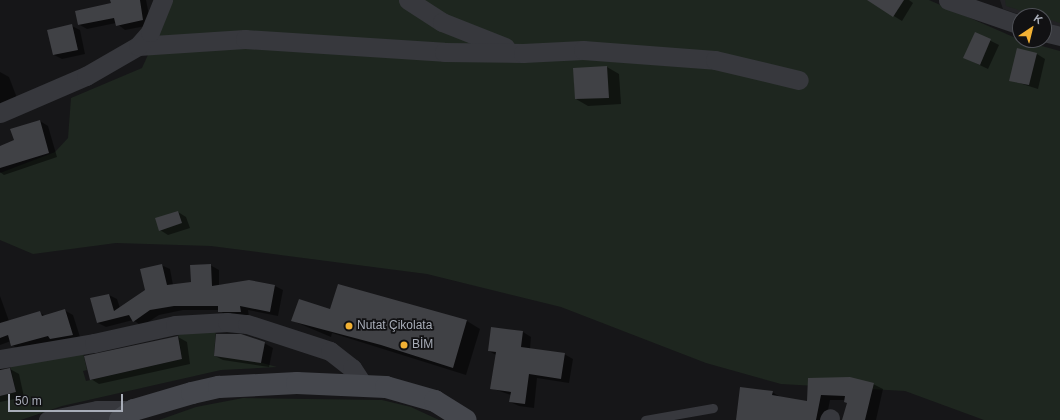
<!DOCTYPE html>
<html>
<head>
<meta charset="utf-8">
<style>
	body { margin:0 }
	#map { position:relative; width:1060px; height:420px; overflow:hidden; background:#161618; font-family:Helvetica,sans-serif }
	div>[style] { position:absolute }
	.built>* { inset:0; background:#222225 }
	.green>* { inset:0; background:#1e261f }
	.shadow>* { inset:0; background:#0007 }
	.building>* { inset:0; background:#404145 }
	.service>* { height:9px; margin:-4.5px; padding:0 4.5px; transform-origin:4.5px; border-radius:4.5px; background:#37383d }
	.minor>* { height:19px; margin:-9.5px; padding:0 9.5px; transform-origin:9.5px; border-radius:9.5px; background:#37383d }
	.secondary>* { height:22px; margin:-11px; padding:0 11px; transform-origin:11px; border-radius:11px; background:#45474d }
	.dots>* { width:11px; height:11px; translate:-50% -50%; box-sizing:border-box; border:2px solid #111113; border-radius:50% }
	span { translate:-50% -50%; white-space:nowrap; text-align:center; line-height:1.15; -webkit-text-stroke:3.5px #111113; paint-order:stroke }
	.poi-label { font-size:12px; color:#a8adb8 }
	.left { translate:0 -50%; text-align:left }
	.north { position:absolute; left:1012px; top:8px; width:40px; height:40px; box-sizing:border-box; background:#111113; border:1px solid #4d4f55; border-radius:50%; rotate:35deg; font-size:11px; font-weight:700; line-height:16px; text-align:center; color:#a8adb8 }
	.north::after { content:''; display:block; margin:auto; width:14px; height:18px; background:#f2b134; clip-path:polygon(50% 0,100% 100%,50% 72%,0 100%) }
	.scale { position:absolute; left:8px; top:394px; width:115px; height:18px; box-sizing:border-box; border:2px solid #a8adb8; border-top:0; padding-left:5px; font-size:12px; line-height:14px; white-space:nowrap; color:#a8adb8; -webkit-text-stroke:3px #111113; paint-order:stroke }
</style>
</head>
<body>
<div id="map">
	<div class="built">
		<i style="clip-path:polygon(1000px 0,1060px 0,1060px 27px,1044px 22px,1044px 16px,1024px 16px,1003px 9px)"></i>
	</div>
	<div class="green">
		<i style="clip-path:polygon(173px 0,929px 0,1020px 40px,1060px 51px,1060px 420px,984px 420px,905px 391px,781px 384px,706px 363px,561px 307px,427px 274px,211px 246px,116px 243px,33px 254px,0 240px,0 173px,55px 152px,68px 138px,71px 98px,142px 68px)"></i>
		<i style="clip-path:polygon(1005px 0,1060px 0,1060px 23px,1006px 6px)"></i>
		<i style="clip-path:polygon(216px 328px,214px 356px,248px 359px,277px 367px,221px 370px,62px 406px,21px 420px,0 420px,0 396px,16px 392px,10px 365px,83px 353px,87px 370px,83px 371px,86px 381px,182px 359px,178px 333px)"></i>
		<i style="clip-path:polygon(243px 398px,382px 400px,411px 407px,439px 420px,159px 420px,196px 407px)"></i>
	</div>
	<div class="shadow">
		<i style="clip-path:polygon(111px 0,146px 0,151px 25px,125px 30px,116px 23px,87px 29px,78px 24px,112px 4px)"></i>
		<i style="clip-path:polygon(868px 0,909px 0,913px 3px,902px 21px)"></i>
		<i style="clip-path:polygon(72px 26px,80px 30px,85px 54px,62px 59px,54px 55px)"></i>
		<i style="clip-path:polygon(975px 33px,999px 45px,988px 69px,965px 58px)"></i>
		<i style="clip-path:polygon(1037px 54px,1045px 59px,1038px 89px,1010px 80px)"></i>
		<i style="clip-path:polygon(607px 67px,619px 74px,621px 104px,588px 106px,576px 99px)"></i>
		<i style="clip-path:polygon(0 72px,9px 77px,17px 98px,0 105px)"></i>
		<i style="clip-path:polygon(40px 121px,48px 126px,57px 157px,4px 175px,0 172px,0 147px,15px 141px)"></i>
		<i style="clip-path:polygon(178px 212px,186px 217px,190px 228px,168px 235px,160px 230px)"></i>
		<i style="clip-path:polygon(161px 265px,170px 269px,173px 285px,192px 283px,210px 265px,219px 270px,219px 285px,249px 281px,275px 286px,283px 290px,278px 316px,248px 310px,249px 317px,227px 316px,219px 310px,183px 310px,159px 315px,142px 326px,133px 320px,106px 327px,98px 323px,109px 295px,117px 299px,120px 308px,146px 291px)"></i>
		<i style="clip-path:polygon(339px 285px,467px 321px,480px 329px,466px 375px,332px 333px,331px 337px,293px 321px,331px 310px)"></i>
		<i style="clip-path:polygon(0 296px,9px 321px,40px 313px,46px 316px,64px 310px,73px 315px,81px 340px,20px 350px,12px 345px,11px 341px,0 345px)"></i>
		<i style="clip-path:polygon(523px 332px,531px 337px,530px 349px,564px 354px,573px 359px,569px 383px,537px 378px,534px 408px,519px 406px,510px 402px,511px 395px,491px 388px,496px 355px,489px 351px)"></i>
		<i style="clip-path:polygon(178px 337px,187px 342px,190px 364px,99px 384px,91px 379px,85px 357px)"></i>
		<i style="clip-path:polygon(264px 343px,273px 348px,269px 367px,223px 360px,215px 356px)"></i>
		<i style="clip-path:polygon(0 369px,10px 369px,19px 374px,24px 397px,0 402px)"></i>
		<i style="clip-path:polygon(809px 379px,873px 384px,883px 389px,876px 420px,843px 420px,848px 403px,845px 400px,830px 400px,826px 420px,737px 420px,772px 392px,782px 398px,808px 402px)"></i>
	</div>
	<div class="building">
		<i style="clip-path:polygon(110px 0,140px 0,143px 20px,116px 26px,114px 18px,78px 25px,75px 11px,111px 3px)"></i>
		<i style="clip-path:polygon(867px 0,904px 0,893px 17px)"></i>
		<i style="clip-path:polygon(72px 24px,78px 50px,53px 55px,47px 30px)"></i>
		<i style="clip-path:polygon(975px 32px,991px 39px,980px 65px,963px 58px)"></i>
		<i style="clip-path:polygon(1017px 48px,1037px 53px,1029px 85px,1009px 81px)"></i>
		<i style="clip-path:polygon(607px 66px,609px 98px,575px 99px,573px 68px)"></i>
		<i style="clip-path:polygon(40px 120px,49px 153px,0 168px,0 146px,14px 140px,10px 129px)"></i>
		<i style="clip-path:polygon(178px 211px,182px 223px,159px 231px,155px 218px)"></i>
		<i style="clip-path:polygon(162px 264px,167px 285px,191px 282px,190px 265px,211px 264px,212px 286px,249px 280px,275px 285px,270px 312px,240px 306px,241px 312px,218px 312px,218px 306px,174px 306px,150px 310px,133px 322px,129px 315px,97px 323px,90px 298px,109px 294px,114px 311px,145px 290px,140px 269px)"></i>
		<i style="clip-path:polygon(338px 284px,467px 320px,453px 368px,381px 345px,291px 321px,299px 299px,330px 309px)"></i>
		<i style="clip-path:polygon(65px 309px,73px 335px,50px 339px,48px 336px,11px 346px,8px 335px,0 338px,0 323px,40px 311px,42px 316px)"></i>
		<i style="clip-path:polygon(491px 327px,523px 331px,521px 347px,565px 353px,561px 379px,529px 374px,525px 404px,509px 402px,511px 392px,490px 389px,496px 352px,488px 351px)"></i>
		<i style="clip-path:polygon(216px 334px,241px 334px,265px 342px,261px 363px,214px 356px)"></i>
		<i style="clip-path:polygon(178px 336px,182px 359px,90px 380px,84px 356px)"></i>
		<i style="clip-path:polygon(10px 368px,16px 392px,0 396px,0 370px)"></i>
		<i style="clip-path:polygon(850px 377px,874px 383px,865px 420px,842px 420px,847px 403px,844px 402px,845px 396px,821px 395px,816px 420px,736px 420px,740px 387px,773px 391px,772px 395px,807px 401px,808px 378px)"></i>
	</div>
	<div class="service">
		<i style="left:645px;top:420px;width:69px;rotate:-10deg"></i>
	</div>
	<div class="minor">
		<i style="left:408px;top:0;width:40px;rotate:32.9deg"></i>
		<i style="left:442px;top:22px;width:68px;rotate:21.6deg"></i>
		<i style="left:948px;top:0;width:76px;rotate:19.1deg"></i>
		<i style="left:1044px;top:32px;width:16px;rotate:14deg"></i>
		<i style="left:138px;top:46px;width:107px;rotate:-3.7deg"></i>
		<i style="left:245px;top:39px;width:199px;rotate:3.7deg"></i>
		<i style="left:444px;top:52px;width:79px;rotate:0.7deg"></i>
		<i style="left:523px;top:53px;width:60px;rotate:-2.9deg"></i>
		<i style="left:583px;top:50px;width:132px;rotate:4.3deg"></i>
		<i style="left:715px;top:60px;width:86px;rotate:13.4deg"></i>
		<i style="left:0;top:113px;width:94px;rotate:-23.3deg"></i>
		<i style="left:86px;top:76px;width:60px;rotate:-30deg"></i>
		<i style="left:138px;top:46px;width:18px;rotate:-49deg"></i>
		<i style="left:150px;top:32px;width:35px;rotate:-68deg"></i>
		<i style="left:0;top:359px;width:95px;rotate:-9.7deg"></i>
		<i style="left:94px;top:343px;width:83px;rotate:-12.5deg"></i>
		<i style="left:175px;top:325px;width:52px;rotate:-3.3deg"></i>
		<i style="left:227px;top:322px;width:20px;rotate:6deg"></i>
		<i style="left:247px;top:324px;width:87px;rotate:18deg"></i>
		<i style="left:330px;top:351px;width:28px;rotate:38deg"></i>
		<i style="left:352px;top:368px;width:20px;rotate:57deg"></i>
		<i style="left:48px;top:420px;width:50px;rotate:-11.5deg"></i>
		<i style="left:97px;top:410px;width:37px"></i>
		<i style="left:829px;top:420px;width:2px;rotate:-63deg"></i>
	</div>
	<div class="secondary">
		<i style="left:120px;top:420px;width:17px;rotate:-36deg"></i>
		<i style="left:134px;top:410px;width:60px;rotate:-16.3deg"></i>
		<i style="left:192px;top:393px;width:28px;rotate:-13deg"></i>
		<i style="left:219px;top:387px;width:78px;rotate:-2.9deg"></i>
		<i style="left:297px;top:383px;width:89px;rotate:2.6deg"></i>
		<i style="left:386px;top:387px;width:51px;rotate:15.9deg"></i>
		<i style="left:435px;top:401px;width:36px;rotate:32deg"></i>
	</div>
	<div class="dots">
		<i style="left:349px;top:326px;background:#f2b134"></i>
		<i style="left:404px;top:345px;background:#f2b134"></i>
	</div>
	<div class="poi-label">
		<span class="left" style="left:357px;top:326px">Nutat Çikolata</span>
		<span class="left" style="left:412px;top:345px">BİM</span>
	</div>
	<div class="north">K</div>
	<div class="scale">50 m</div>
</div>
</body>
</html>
